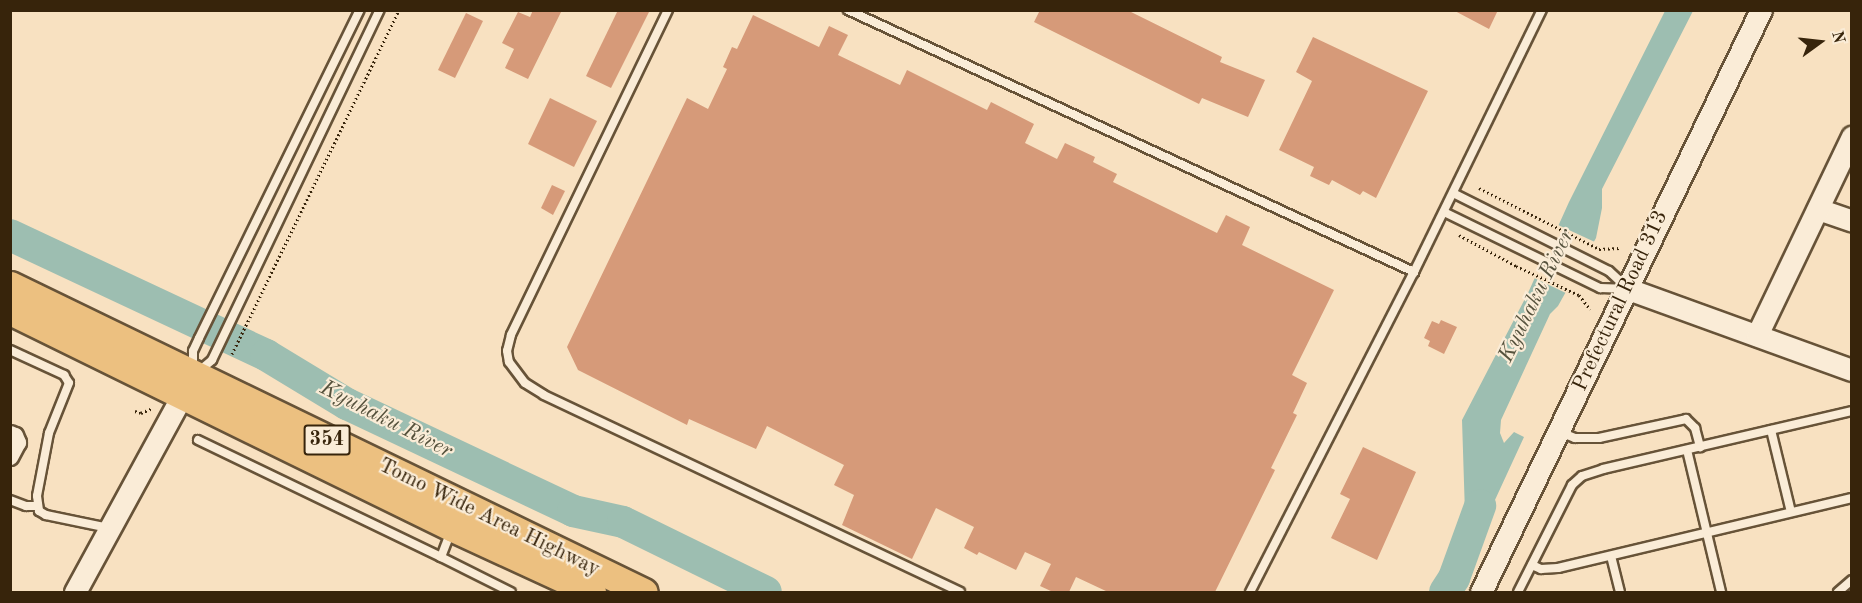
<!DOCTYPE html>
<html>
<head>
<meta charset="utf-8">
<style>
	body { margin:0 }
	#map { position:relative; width:1862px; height:603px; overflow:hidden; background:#f8e1c1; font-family:"Old Standard TT",serif }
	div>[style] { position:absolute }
	.water>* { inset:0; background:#9dbeb1 }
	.pier>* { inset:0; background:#f8e1c1 }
	.river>* { height:32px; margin:-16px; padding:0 16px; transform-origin:16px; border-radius:16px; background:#9dbeb1 }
	.building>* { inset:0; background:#d69a79 }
	.path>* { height:3px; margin-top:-1.5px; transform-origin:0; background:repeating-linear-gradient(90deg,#37240b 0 1.5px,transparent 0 4.5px) }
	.roads { filter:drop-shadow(2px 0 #675338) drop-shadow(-2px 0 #675338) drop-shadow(0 2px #675338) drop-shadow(0 -2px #675338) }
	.lane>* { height:8px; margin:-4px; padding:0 4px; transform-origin:4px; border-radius:4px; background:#faecd7 }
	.street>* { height:15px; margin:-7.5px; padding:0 7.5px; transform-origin:7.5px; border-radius:7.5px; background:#faecd7 }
	.secondary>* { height:21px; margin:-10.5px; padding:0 10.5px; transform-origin:10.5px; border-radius:10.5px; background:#faecd7 }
	.highway>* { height:27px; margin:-13.5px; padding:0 13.5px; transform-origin:13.5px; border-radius:13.5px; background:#ecc080 }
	span { translate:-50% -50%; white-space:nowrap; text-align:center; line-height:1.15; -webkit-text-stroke:4.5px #faecd7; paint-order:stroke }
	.shield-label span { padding:2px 4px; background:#faecd7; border:2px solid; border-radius:4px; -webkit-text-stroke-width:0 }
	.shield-label { font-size:20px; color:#37240b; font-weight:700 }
	.street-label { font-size:21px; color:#37240b }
	.water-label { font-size:22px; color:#56523d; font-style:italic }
	.frame { position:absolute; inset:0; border:12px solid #37240b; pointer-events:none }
	.north { position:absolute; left:1790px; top:12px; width:60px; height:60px; -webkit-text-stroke:4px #faecd7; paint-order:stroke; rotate:75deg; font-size:16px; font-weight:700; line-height:24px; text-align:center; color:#37240b }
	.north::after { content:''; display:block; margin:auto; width:21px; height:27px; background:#37240b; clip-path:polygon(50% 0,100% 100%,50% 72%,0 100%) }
</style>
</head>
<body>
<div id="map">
	<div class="water">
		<i style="clip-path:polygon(1665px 11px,1693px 11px,1602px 189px,1602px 208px,1596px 238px,1558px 306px,1550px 314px,1501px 420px,1500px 433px,1504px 443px,1514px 432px,1524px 437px,1477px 539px,1466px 545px,1462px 420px,1528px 293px,1569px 202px)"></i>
	</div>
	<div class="pier">
		<i style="clip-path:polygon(1556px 224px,1597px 243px,1568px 294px,1532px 277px)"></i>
	</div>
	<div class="river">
		<i style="left:10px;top:235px;width:283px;rotate:25.1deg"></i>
		<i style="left:266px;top:355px;width:95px;rotate:31.2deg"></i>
		<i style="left:347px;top:404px;width:250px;rotate:25.3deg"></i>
		<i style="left:573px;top:511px;width:51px;rotate:12.4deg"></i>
		<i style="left:623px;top:522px;width:159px;rotate:26.1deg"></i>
		<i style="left:1445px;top:592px;width:17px;rotate:-57deg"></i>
		<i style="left:1454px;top:578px;width:77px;rotate:-70.1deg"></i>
	</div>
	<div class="building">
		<i style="clip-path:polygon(533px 10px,562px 10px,528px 79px,505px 68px,514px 49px,502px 43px,518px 12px,530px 17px)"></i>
		<i style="clip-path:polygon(618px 10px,650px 10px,611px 88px,586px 76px)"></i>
		<i style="clip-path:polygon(1040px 10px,1127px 10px,1222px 57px,1220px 62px,1265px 80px,1248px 117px,1202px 98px,1199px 104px,1034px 22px)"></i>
		<i style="clip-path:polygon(1453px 10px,1498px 10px,1489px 29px)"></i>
		<i style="clip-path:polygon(466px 13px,483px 21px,455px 78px,438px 70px)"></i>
		<i style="clip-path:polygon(753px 15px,819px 47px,829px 26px,848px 35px,838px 55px,900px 85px,907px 70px,987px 110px,991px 102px,1034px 124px,1025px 143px,1057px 159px,1065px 143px,1095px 157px,1093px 162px,1117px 174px,1113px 182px,1217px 233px,1226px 215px,1250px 227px,1242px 245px,1334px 290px,1292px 375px,1307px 383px,1293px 413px,1297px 415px,1271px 468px,1275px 470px,1215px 592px,1108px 592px,1076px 577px,1069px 592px,1053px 592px,1040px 586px,1051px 564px,1025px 552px,1016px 570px,979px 552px,977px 555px,964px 548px,974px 527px,936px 508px,912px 559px,842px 525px,854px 495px,834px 485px,844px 465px,767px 426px,756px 449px,689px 419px,687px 425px,578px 370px,567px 347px,687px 98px,708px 109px,727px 69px,723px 67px,732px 47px,737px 49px)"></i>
		<i style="clip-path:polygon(1313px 37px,1428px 91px,1376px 198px,1363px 191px,1360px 195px,1332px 180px,1329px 185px,1310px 176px,1314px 167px,1279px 150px,1312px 81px,1296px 72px)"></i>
		<i style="clip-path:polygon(550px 98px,597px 121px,574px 167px,528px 144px)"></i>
		<i style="clip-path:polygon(552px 185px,565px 191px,553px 215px,541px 208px)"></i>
		<i style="clip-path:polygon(1441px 320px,1457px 327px,1444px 354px,1428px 346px,1430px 341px,1424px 338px,1432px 321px,1439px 324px)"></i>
		<i style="clip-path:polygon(1363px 447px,1416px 472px,1377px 560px,1331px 538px,1350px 499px,1340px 494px)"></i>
	</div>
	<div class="path">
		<i style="left:1479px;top:188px;width:135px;rotate:26.9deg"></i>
		<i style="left:1599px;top:249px;width:21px;rotate:-3deg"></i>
		<i style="left:1459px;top:235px;width:65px;rotate:28.5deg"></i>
		<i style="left:1516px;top:266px;width:69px;rotate:24.7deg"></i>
		<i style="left:1579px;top:295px;width:18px;rotate:52deg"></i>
		<i style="left:232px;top:354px;width:382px;rotate:-64.1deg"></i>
		<i style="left:135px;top:411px;width:6px;rotate:18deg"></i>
		<i style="left:141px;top:413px;width:13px;rotate:-23deg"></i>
	</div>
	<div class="roads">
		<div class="lane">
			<i style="left:668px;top:10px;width:361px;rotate:115.8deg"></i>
			<i style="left:511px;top:335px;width:16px;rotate:104deg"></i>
			<i style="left:507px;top:351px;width:11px;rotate:80deg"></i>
			<i style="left:509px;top:362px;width:26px;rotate:53deg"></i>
			<i style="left:525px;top:383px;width:22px;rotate:32deg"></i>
			<i style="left:544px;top:395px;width:460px;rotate:25.3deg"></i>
			<i style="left:848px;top:10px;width:624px;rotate:24.84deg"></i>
			<i style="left:1453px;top:193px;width:174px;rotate:26.6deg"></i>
			<i style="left:1609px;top:271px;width:25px;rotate:43deg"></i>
			<i style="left:1444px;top:212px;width:174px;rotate:26deg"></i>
			<i style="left:1600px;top:288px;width:23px;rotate:2deg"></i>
			<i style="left:10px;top:350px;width:60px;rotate:24.8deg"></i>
			<i style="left:64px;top:375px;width:9px;rotate:58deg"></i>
			<i style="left:69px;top:383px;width:54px;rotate:111.8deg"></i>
			<i style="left:49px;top:433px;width:64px;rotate:100.8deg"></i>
			<i style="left:37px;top:496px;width:15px;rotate:82deg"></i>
			<i style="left:39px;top:511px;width:8px;rotate:30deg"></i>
			<i style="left:46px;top:515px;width:64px;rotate:11.7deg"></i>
			<i style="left:193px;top:369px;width:18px;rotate:-90deg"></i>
			<i style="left:193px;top:351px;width:14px;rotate:-65deg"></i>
			<i style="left:199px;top:338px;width:365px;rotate:-63.9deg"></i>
			<i style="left:199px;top:371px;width:17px;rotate:-40deg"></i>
			<i style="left:212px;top:360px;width:388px;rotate:-64.4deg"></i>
			<i style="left:1771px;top:430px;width:84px;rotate:76.3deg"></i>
			<i style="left:1560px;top:432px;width:16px;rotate:22deg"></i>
			<i style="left:1575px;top:438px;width:24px"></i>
			<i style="left:1599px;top:438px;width:89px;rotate:-12.3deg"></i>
			<i style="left:1686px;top:419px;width:13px;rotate:45deg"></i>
			<i style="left:1695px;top:428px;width:20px;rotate:75deg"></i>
			<i style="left:198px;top:440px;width:270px;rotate:25.7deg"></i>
			<i style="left:1687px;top:450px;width:146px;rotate:76.5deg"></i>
			<i style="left:10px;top:500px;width:17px;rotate:21deg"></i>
			<i style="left:26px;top:506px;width:11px"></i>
			<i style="left:451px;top:531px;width:28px;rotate:111deg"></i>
			<i style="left:441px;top:557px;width:78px;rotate:26.6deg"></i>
			<i style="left:1611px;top:556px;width:37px;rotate:76deg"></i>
			<i style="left:1532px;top:565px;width:10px;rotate:24deg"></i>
			<i style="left:1541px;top:569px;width:17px;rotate:-3deg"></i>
			<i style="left:1558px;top:568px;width:302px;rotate:-13.4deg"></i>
			<i style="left:1250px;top:592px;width:360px;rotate:-62.9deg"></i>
			<i style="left:1414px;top:272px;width:292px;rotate:-64deg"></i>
			<i style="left:1518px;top:592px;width:120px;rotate:-63.2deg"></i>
			<i style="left:1572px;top:485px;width:13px;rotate:-42deg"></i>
			<i style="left:1582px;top:476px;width:22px;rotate:-18deg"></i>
			<i style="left:1603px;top:469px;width:256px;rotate:-13.1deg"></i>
			<i style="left:1838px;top:592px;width:18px;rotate:-41deg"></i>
		</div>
		<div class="street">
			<i style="left:10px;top:433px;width:5px;rotate:22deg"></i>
			<i style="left:15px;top:435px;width:8px;rotate:67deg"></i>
			<i style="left:18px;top:442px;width:17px;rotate:118deg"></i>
		</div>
		<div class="secondary">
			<i style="left:1818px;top:209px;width:36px;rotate:19deg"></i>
			<i style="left:1628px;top:289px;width:238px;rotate:19.9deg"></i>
			<i style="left:1757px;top:335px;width:220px;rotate:-64.4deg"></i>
			<i style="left:75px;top:592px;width:238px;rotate:-61.4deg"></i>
			<i style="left:1481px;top:592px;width:646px;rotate:-64.31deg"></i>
		</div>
		<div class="highway">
			<i style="left:10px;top:285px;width:704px;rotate:25.84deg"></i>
			<i style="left:10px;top:311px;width:493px;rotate:26.1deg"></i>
			<i style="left:453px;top:528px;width:153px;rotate:24.7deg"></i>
		</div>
	</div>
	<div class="shield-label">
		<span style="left:327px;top:440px">354</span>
	</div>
	<div class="street-label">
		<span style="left:1621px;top:301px;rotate:-65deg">Prefectural Road 313</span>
		<span style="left:489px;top:518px;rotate:26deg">Tomo Wide Area Highway</span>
	</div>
	<div class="water-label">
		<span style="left:1537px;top:296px;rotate:-64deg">Kyuhaku River</span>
		<span style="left:386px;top:420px;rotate:27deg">Kyuhaku River</span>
	</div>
	<div class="frame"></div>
	<div class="north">N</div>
</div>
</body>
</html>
